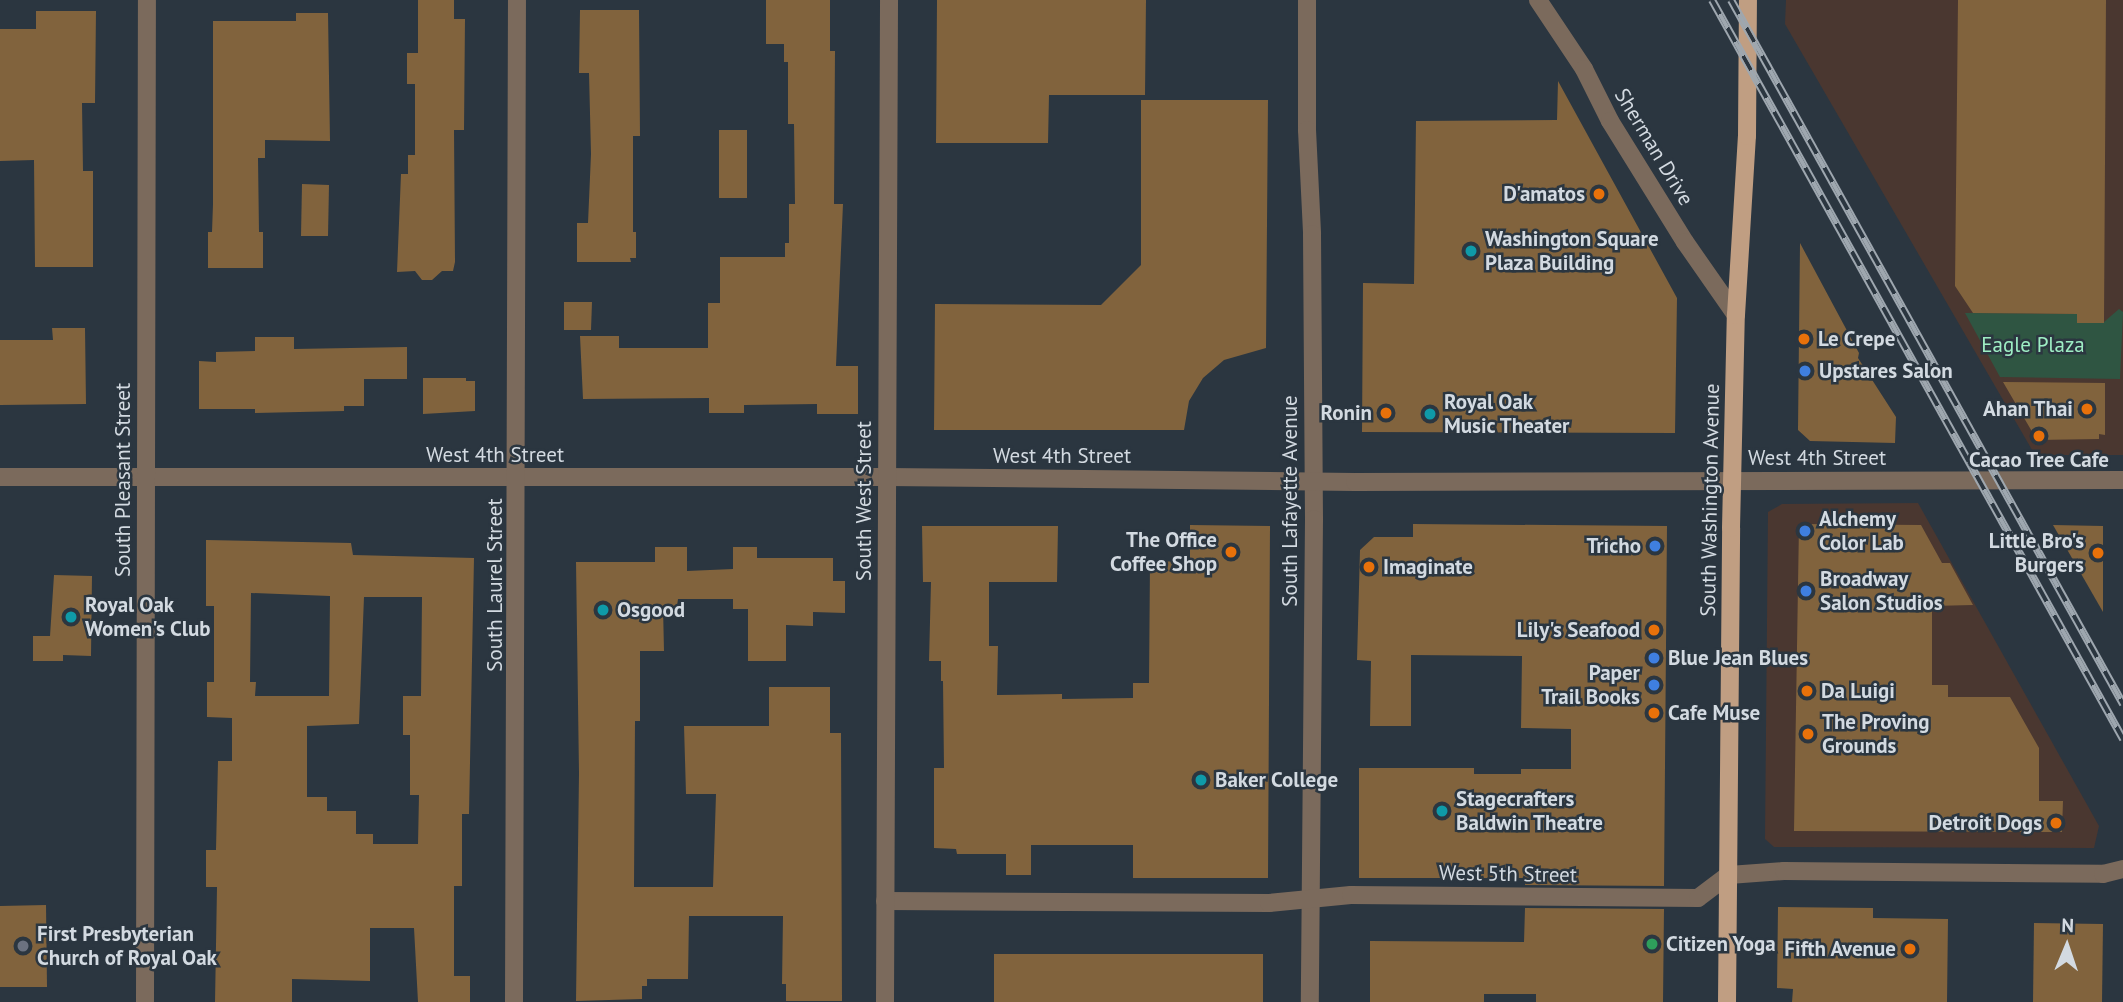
<!DOCTYPE html>
<html>
<head>
<meta charset="utf-8">
<style>
	body { margin:0 }
	#map { position:relative; width:2123px; height:1002px; overflow:hidden; background:#2b3640; font-family:"PT Sans",sans-serif }
	div>[style] { position:absolute }
	.commercial>* { inset:0; background:#4a3730 }
	.green>* { inset:0; background:#2f5542 }
	.building>* { inset:0; background:#81633d }
	.minor>* { height:18px; margin:-9px; padding:0 9px; transform-origin:9px; border-radius:9px; background:#7b6a5c }
	.major>* { height:18px; margin:-9px; padding:0 9px; transform-origin:9px; border-radius:9px; background:#c09e82 }
	.rail>* { height:8px; margin-top:-4px; transform-origin:0; background:repeating-linear-gradient(90deg,#2b3640 0 16px,#9ea7af 0 32px); box-sizing:border-box; border-block:2px solid #9ea7af }
	.dots>* { width:19px; height:19px; translate:-50% -50%; box-sizing:border-box; border:4px solid #2b3640; border-radius:50% }
	span { translate:-50% -50%; white-space:nowrap; text-align:center; line-height:1.15; -webkit-text-stroke:5px #2b3640; paint-order:stroke }
	.street-label { font-size:21px; color:#d3dae1 }
	.poi-label { font-size:21px; color:#d3dae1; font-weight:700 }
	.right { translate:-100% -50%; text-align:right }
	.left { translate:0 -50%; text-align:left }
	.park-label { font-size:21px; color:#9eedc4 }
	.north { position:absolute; left:2032px; top:911px; width:70px; height:70px; -webkit-text-stroke:5px #2b3640; paint-order:stroke; rotate:2deg; font-size:19px; font-weight:700; line-height:28px; text-align:center; color:#d3dae1 }
	.north::after { content:''; display:block; margin:auto; width:24px; height:32px; background:#d3dae1; clip-path:polygon(50% 0,100% 100%,50% 72%,0 100%) }
</style>
</head>
<body>
<div id="map">
	<div class="commercial">
		<i style="clip-path:polygon(1786px 0,2123px 0,2123px 455px,2035px 455px,1785px 24px)"></i>
		<i style="clip-path:polygon(1918px 503px,2099px 826px,2094px 848px,1774px 847px,1765px 839px,1768px 512px,1782px 504px)"></i>
	</div>
	<div class="green">
		<i style="clip-path:polygon(2119px 309px,2123px 312px,2120px 379px,2000px 377px,1965px 313px,2104px 314px,2104px 322px)"></i>
	</div>
	<div class="building">
		<i style="clip-path:polygon(418px 0,454px 0,454px 19px,465px 19px,464px 130px,454px 130px,455px 262px,453px 271px,442px 271px,432px 280px,422px 280px,415px 271px,397px 272px,401px 174px,408px 174px,408px 155px,415px 155px,415px 84px,407px 84px,407px 53px,418px 53px)"></i>
		<i style="clip-path:polygon(766px 0,830px 0,830px 51px,835px 51px,834px 204px,843px 204px,836px 366px,858px 366px,858px 414px,817px 414px,817px 404px,744px 405px,744px 413px,709px 413px,709px 398px,583px 399px,580px 336px,619px 336px,619px 348px,708px 348px,708px 303px,720px 303px,720px 257px,785px 257px,785px 243px,789px 243px,789px 204px,795px 204px,794px 124px,788px 124px,788px 62px,784px 62px,784px 44px,766px 44px)"></i>
		<i style="clip-path:polygon(937px 0,1146px 0,1145px 95px,1049px 95px,1048px 143px,936px 143px)"></i>
		<i style="clip-path:polygon(1958px 0,2106px 0,2104px 323px,2077px 323px,2077px 314px,1973px 313px,1955px 286px)"></i>
		<i style="clip-path:polygon(580px 10px,639px 10px,640px 136px,633px 136px,633px 232px,636px 232px,636px 258px,630px 258px,631px 262px,577px 262px,577px 223px,588px 223px,591px 154px,589px 73px,579px 73px)"></i>
		<i style="clip-path:polygon(36px 11px,96px 11px,95px 103px,82px 103px,83px 171px,93px 171px,93px 267px,35px 267px,34px 160px,0 161px,0 29px,36px 29px)"></i>
		<i style="clip-path:polygon(296px 13px,328px 13px,330px 141px,265px 140px,265px 158px,258px 158px,259px 232px,263px 232px,263px 268px,208px 268px,208px 232px,212px 232px,213px 204px,213px 21px,296px 21px)"></i>
		<i style="clip-path:polygon(1558px 81px,1677px 298px,1675px 433px,1362px 432px,1363px 283px,1414px 284px,1416px 121px,1557px 120px)"></i>
		<i style="clip-path:polygon(1141px 100px,1268px 100px,1266px 348px,1224px 360px,1203px 378px,1189px 401px,1184px 430px,934px 430px,935px 304px,1101px 305px,1141px 265px)"></i>
		<i style="clip-path:polygon(719px 130px,747px 130px,747px 198px,719px 198px)"></i>
		<i style="clip-path:polygon(302px 184px,329px 185px,328px 236px,301px 236px)"></i>
		<i style="clip-path:polygon(1800px 243px,1859px 353px,1858px 358px,1896px 417px,1895px 443px,1810px 441px,1798px 430px)"></i>
		<i style="clip-path:polygon(564px 302px,592px 302px,591px 330px,564px 330px)"></i>
		<i style="clip-path:polygon(52px 328px,85px 328px,86px 404px,0 405px,0 340px,53px 340px)"></i>
		<i style="clip-path:polygon(255px 337px,294px 337px,294px 349px,407px 347px,407px 379px,364px 379px,364px 406px,344px 406px,344px 411px,255px 413px,255px 409px,199px 409px,199px 361px,216px 362px,216px 352px,255px 351px)"></i>
		<i style="clip-path:polygon(423px 378px,466px 378px,466px 381px,475px 381px,475px 411px,423px 414px)"></i>
		<i style="clip-path:polygon(2003px 382px,2105px 383px,2105px 435px,2099px 434px,2099px 439px,2037px 440px)"></i>
		<i style="clip-path:polygon(1413px 524px,1667px 526px,1664px 886px,1525px 885px,1525px 878px,1359px 878px,1359px 768px,1474px 768px,1474px 774px,1521px 774px,1521px 769px,1571px 769px,1571px 729px,1521px 728px,1522px 656px,1411px 655px,1411px 726px,1370px 726px,1371px 661px,1357px 660px,1360px 550px,1374px 537px,1413px 537px)"></i>
		<i style="clip-path:polygon(1799px 524px,1921px 525px,1942px 563px,1950px 563px,1973px 605px,1932px 606px,1932px 685px,1948px 685px,1948px 697px,2010px 697px,2039px 748px,2039px 801px,2063px 801px,2062px 832px,1794px 831px)"></i>
		<i style="clip-path:polygon(1190px 525px,1270px 526px,1268px 878px,1133px 878px,1133px 845px,1031px 845px,1031px 875px,1006px 875px,1006px 854px,957px 854px,956px 849px,934px 848px,934px 768px,944px 768px,943px 681px,941px 681px,941px 661px,929px 661px,931px 582px,923px 582px,922px 526px,1058px 526px,1057px 582px,989px 582px,989px 646px,998px 646px,997px 695px,1062px 694px,1062px 699px,1133px 698px,1133px 683px,1149px 683px,1150px 561px,1190px 562px)"></i>
		<i style="clip-path:polygon(2053px 525px,2103px 526px,2103px 612px)"></i>
		<i style="clip-path:polygon(evenodd,206px 540px,351px 543px,353px 555px,474px 558px,469px 814px,462px 814px,462px 886px,454px 886px,454px 976px,470px 976px,470px 1002px,418px 1002px,414px 928px,370px 928px,370px 981px,292px 979px,292px 1002px,215px 1002px,217px 887px,206px 887px,206px 850px,216px 850px,218px 761px,232px 761px,232px 718px,207px 717px,207px 682px,214px 682px,214px 606px,206px 606px,206px 540px,251px 593px,330px 596px,329px 696px,255px 696px,256px 682px,250px 682px,251px 593px,206px 540px,364px 597px,422px 597px,421px 696px,403px 696px,403px 735px,410px 735px,410px 795px,419px 795px,418px 844px,373px 844px,373px 834px,356px 834px,356px 811px,327px 811px,327px 797px,307px 797px,307px 726px,359px 724px,364px 597px)"></i>
		<i style="clip-path:polygon(655px 547px,687px 547px,687px 571px,733px 569px,733px 547px,757px 547px,757px 558px,833px 558px,833px 581px,845px 581px,845px 613px,813px 612px,813px 626px,786px 625px,786px 661px,748px 661px,748px 609px,733px 609px,733px 599px,678px 599px,677px 606px,663px 606px,664px 651px,640px 651px,640px 721px,635px 721px,634px 887px,713px 887px,716px 794px,686px 794px,684px 726px,769px 726px,769px 687px,830px 687px,830px 733px,841px 733px,842px 1001px,786px 1001px,786px 984px,782px 984px,783px 916px,689px 916px,688px 979px,647px 979px,647px 986px,642px 986px,642px 999px,576px 1001px,579px 773px,576px 562px,655px 562px)"></i>
		<i style="clip-path:polygon(54px 575px,92px 576px,91px 656px,63px 655px,63px 661px,33px 661px,33px 636px,50px 636px)"></i>
		<i style="clip-path:polygon(46px 905px,47px 987px,0 987px,0 906px)"></i>
		<i style="clip-path:polygon(1778px 907px,1873px 908px,1873px 918px,1948px 919px,1947px 1002px,1792px 1002px,1793px 989px,1777px 988px)"></i>
		<i style="clip-path:polygon(1525px 908px,1664px 909px,1663px 1002px,1536px 1002px,1536px 994px,1484px 994px,1484px 1002px,1370px 1002px,1370px 941px,1524px 942px)"></i>
		<i style="clip-path:polygon(2034px 923px,2103px 924px,2102px 1002px,2033px 1002px)"></i>
		<i style="clip-path:polygon(994px 954px,1263px 954px,1263px 1002px,994px 1002px)"></i>
	</div>
	<div class="minor">
		<i style="left:1307px;top:0;width:130px;rotate:90deg"></i>
		<i style="left:1307px;top:130px;width:104px;rotate:87.2deg"></i>
		<i style="left:1312px;top:234px;width:285px;rotate:89.6deg"></i>
		<i style="left:1314px;top:519px;width:483px;rotate:90.5deg"></i>
		<i style="left:1538px;top:0;width:83px;rotate:56.3deg"></i>
		<i style="left:1584px;top:69px;width:58px;rotate:63.4deg"></i>
		<i style="left:1610px;top:121px;width:142px;rotate:58.2deg"></i>
		<i style="left:1685px;top:242px;width:89px;rotate:55.1deg"></i>
		<i style="left:0;top:477px;width:887px"></i>
		<i style="left:887px;top:477px;width:468px;rotate:0.6deg"></i>
		<i style="left:1355px;top:482px;width:768px;rotate:-0.15deg"></i>
		<i style="left:885px;top:901px;width:384px;rotate:0.3deg"></i>
		<i style="left:1269px;top:903px;width:82px;rotate:-5.6deg"></i>
		<i style="left:1351px;top:895px;width:347px;rotate:0.5deg"></i>
		<i style="left:1698px;top:898px;width:39px;rotate:-37deg"></i>
		<i style="left:1729px;top:875px;width:55px;rotate:-4.2deg"></i>
		<i style="left:1784px;top:871px;width:319px;rotate:0.5deg"></i>
		<i style="left:2103px;top:874px;width:21px;rotate:-14deg"></i>
		<i style="left:145px;top:1002px;width:1002px;rotate:-89.89deg"></i>
		<i style="left:514px;top:1002px;width:1002px;rotate:-89.83deg"></i>
		<i style="left:885px;top:1002px;width:1002px;rotate:-89.77deg"></i>
	</div>
	<div class="major">
		<i style="left:1727px;top:1002px;width:474px;rotate:-89.5deg"></i>
		<i style="left:1731px;top:528px;width:213px;rotate:-88.7deg"></i>
		<i style="left:1736px;top:315px;width:179px;rotate:-86.5deg"></i>
		<i style="left:1747px;top:136px;width:136px;rotate:-89.6deg"></i>
	</div>
	<div class="rail">
		<i style="left:1712px;top:0;width:846px;rotate:60.92deg"></i>
		<i style="left:1731px;top:0;width:806px;rotate:60.89deg"></i>
	</div>
	<div class="dots">
		<i style="left:1599px;top:194px;background:#e8710a"></i>
		<i style="left:1471px;top:251px;background:#0f9aa8"></i>
		<i style="left:1804px;top:339px;background:#e8710a"></i>
		<i style="left:1805px;top:371px;background:#3f7fe0"></i>
		<i style="left:2087px;top:409px;background:#e8710a"></i>
		<i style="left:1386px;top:413px;background:#e8710a"></i>
		<i style="left:1430px;top:414px;background:#0f9aa8"></i>
		<i style="left:2039px;top:436px;background:#e8710a"></i>
		<i style="left:1805px;top:531px;background:#3f7fe0"></i>
		<i style="left:1655px;top:546px;background:#3f7fe0"></i>
		<i style="left:1231px;top:552px;background:#e8710a"></i>
		<i style="left:2098px;top:553px;background:#e8710a"></i>
		<i style="left:1369px;top:567px;background:#e8710a"></i>
		<i style="left:1806px;top:591px;background:#3f7fe0"></i>
		<i style="left:603px;top:610px;background:#0f9aa8"></i>
		<i style="left:71px;top:617px;background:#0f9aa8"></i>
		<i style="left:1654px;top:630px;background:#e8710a"></i>
		<i style="left:1654px;top:658px;background:#3f7fe0"></i>
		<i style="left:1654px;top:685px;background:#3f7fe0"></i>
		<i style="left:1807px;top:691px;background:#e8710a"></i>
		<i style="left:1654px;top:713px;background:#e8710a"></i>
		<i style="left:1808px;top:734px;background:#e8710a"></i>
		<i style="left:1201px;top:780px;background:#0f9aa8"></i>
		<i style="left:1442px;top:811px;background:#0f9aa8"></i>
		<i style="left:2056px;top:823px;background:#e8710a"></i>
		<i style="left:1652px;top:944px;background:#2e9e5b"></i>
		<i style="left:23px;top:946px;background:#6b7280"></i>
		<i style="left:1910px;top:949px;background:#e8710a"></i>
	</div>
	<div class="street-label">
		<span style="left:1654px;top:147px;rotate:59deg">Sherman Drive</span>
		<span style="left:495px;top:455px">West 4th Street</span>
		<span style="left:1062px;top:456px">West 4th Street</span>
		<span style="left:1817px;top:458px">West 4th Street</span>
		<span style="left:123px;top:480px;rotate:-90deg">South Pleasant Street</span>
		<span style="left:1710px;top:500px;rotate:-89deg">South Washington Avenue</span>
		<span style="left:864px;top:501px;rotate:-90deg">South West Street</span>
		<span style="left:1290px;top:501px;rotate:-90deg">South Lafayette Avenue</span>
		<span style="left:495px;top:585px;rotate:-90deg">South Laurel Street</span>
		<span style="left:1508px;top:874px;rotate:1deg">West 5th Street</span>
	</div>
	<div class="poi-label">
		<span class="right" style="left:1585px;top:194px">D'amatos</span>
		<span class="left" style="left:1485px;top:251px">Washington Square<br>Plaza Building</span>
		<span class="left" style="left:1818px;top:339px">Le Crepe</span>
		<span class="left" style="left:1819px;top:371px">Upstares Salon</span>
		<span class="left" style="left:1444px;top:414px">Royal Oak<br>Music Theater</span>
		<span class="right" style="left:2073px;top:409px">Ahan Thai</span>
		<span class="right" style="left:1372px;top:413px">Ronin</span>
		<span style="left:2039px;top:460px">Cacao Tree Cafe</span>
		<span class="left" style="left:1819px;top:531px">Alchemy<br>Color Lab</span>
		<span class="right" style="left:1217px;top:552px">The Office<br>Coffee Shop</span>
		<span class="right" style="left:2084px;top:553px">Little Bro's<br>Burgers</span>
		<span class="right" style="left:1641px;top:546px">Tricho</span>
		<span class="left" style="left:1383px;top:567px">Imaginate</span>
		<span class="left" style="left:1820px;top:591px">Broadway<br>Salon Studios</span>
		<span class="left" style="left:85px;top:617px">Royal Oak<br>Women's Club</span>
		<span class="left" style="left:617px;top:610px">Osgood</span>
		<span class="right" style="left:1640px;top:630px">Lily's Seafood</span>
		<span class="left" style="left:1668px;top:658px">Blue Jean Blues</span>
		<span class="right" style="left:1640px;top:685px">Paper<br>Trail Books</span>
		<span class="left" style="left:1821px;top:691px">Da Luigi</span>
		<span class="left" style="left:1668px;top:713px">Cafe Muse</span>
		<span class="left" style="left:1822px;top:734px">The Proving<br>Grounds</span>
		<span class="left" style="left:1215px;top:780px">Baker College</span>
		<span class="left" style="left:1456px;top:811px">Stagecrafters<br>Baldwin Theatre</span>
		<span class="right" style="left:2042px;top:823px">Detroit Dogs</span>
		<span class="left" style="left:37px;top:946px">First Presbyterian<br>Church of Royal Oak</span>
		<span class="left" style="left:1666px;top:944px">Citizen Yoga</span>
		<span class="right" style="left:1896px;top:949px">Fifth Avenue</span>
	</div>
	<div class="park-label">
		<span style="left:2033px;top:345px">Eagle Plaza</span>
	</div>
	<div class="north">N</div>
</div>
</body>
</html>
